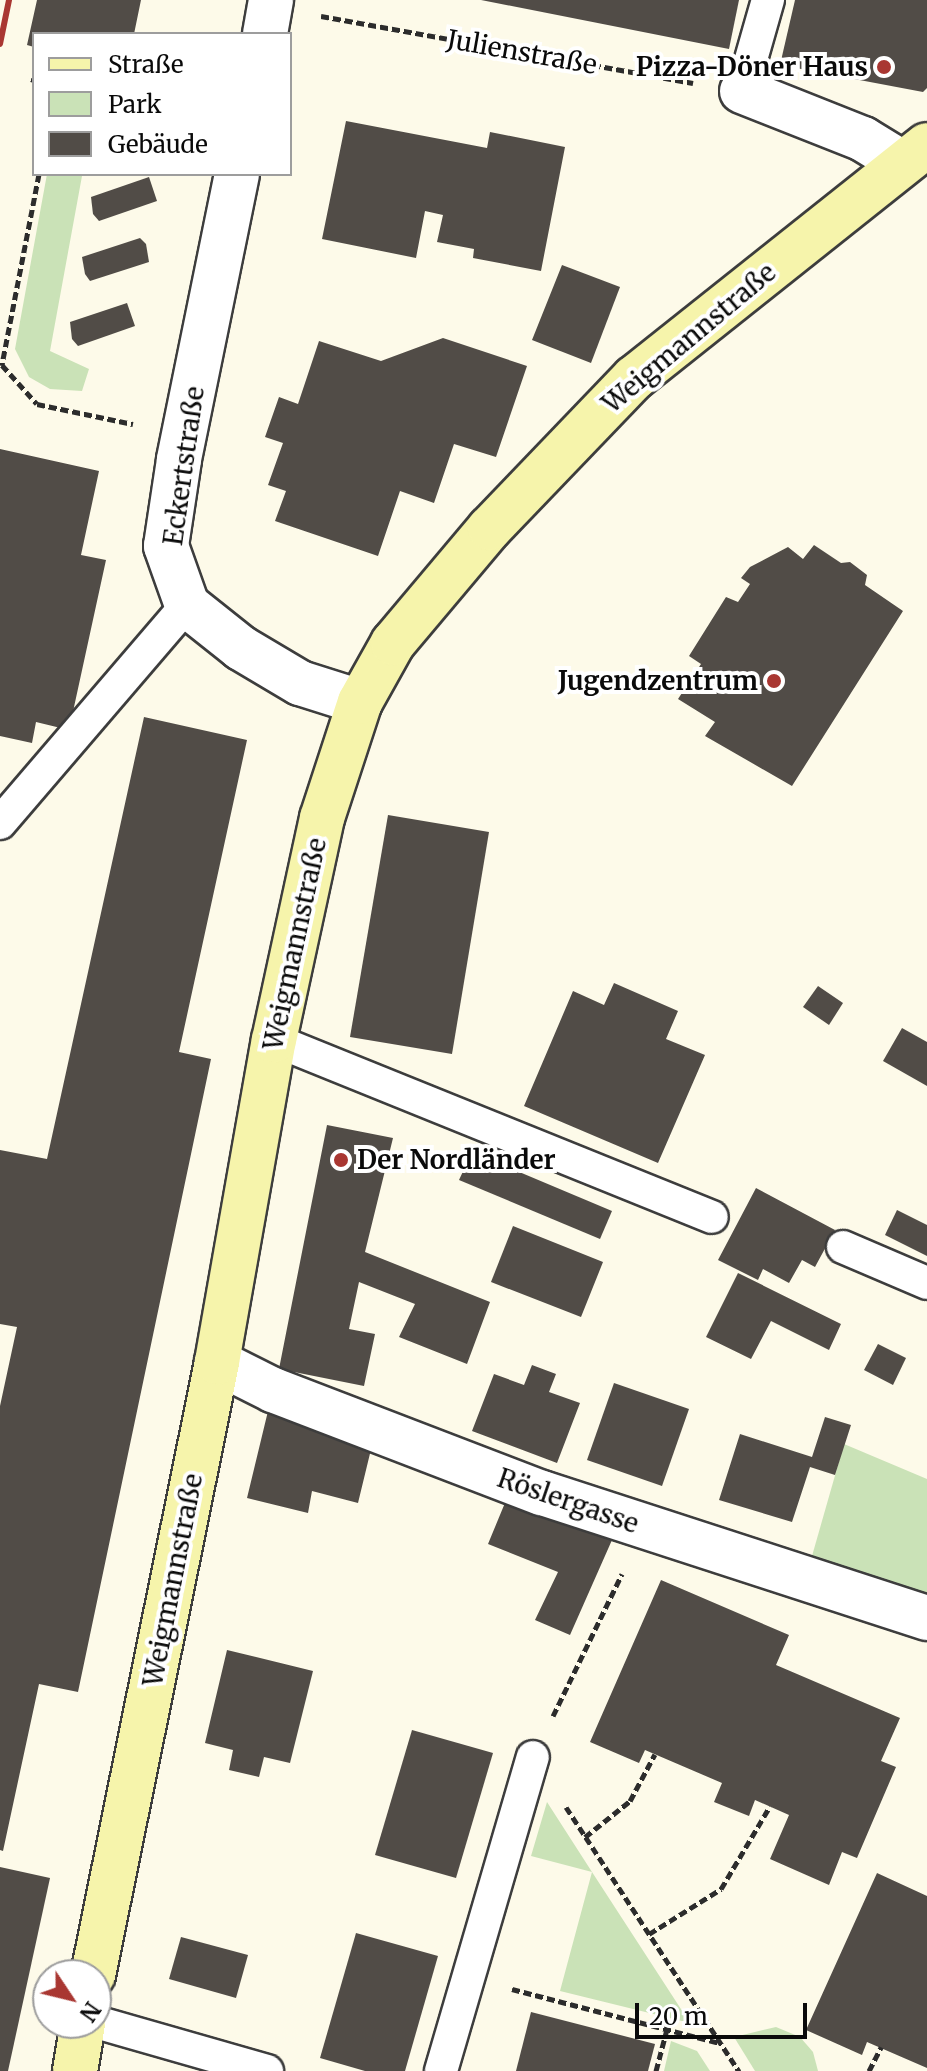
<!DOCTYPE html>
<html>
<head>
<meta charset="utf-8">
<style>
	body { margin:0 }
	#map { position:relative; width:927px; height:2071px; overflow:hidden; background:#fdfae9; font-family:Merriweather,serif }
	div>[style] { position:absolute }
	.green>* { inset:0; background:#cae2b7 }
	.building>* { inset:0; background:#514c47 }
	.path>* { height:5px; margin-top:-2.5px; transform-origin:0; background:repeating-linear-gradient(90deg,#2c2c2c 0 8px,transparent 0 12px) }
	.roads { filter:drop-shadow(2px 0 #3d3d3d) drop-shadow(-2px 0 #3d3d3d) drop-shadow(0 2px #3d3d3d) drop-shadow(0 -2px #3d3d3d) }
	.lane>* { height:32px; margin:-16px; padding:0 16px; transform-origin:16px; border-radius:16px; background:#fff }
	.street>* { height:44px; margin:-22px; padding:0 22px; transform-origin:22px; border-radius:22px; background:#fff }
	.secondary>* { height:44px; margin:-22px; padding:0 22px; transform-origin:22px; border-radius:22px; background:#f6f4ab }
	.rail>* { height:6px; margin:-3px; padding:0 3px; transform-origin:3px; border-radius:3px; background:#a93732 }
	.dots>* { width:22px; height:22px; translate:-50% -50%; box-sizing:border-box; border:4px solid #fff; border-radius:50% }
	span { translate:-50% -50%; white-space:nowrap; text-align:center; line-height:1.15; -webkit-text-stroke:8px #fff; paint-order:stroke }
	.street-label { font-size:26px; color:#0a0a0a }
	.poi-label { font-size:26px; color:#0a0a0a; font-weight:700 }
	.right { translate:-100% -50%; text-align:right }
	.left { translate:0 -50%; text-align:left }
	.legend { position:absolute; left:32px; top:32px; width:260px; height:144px; box-sizing:border-box; background:#fff; border:2px solid #9d9d9d; margin:0; padding:10px 14px; list-style:none; font-size:24px; color:#0a0a0a }
	.legend li { display:flex; align-items:center; gap:16px; height:40px }
	.legend b { width:40px; border:2px solid #9d9d9d }
	.north { position:absolute; left:32px; top:1959px; width:80px; height:80px; box-sizing:border-box; background:#fff; border:2px solid #9d9d9d; border-radius:50%; rotate:125deg; font-size:22px; font-weight:700; line-height:32px; text-align:center; color:#0a0a0a }
	.north::after { content:''; display:block; margin:auto; width:28px; height:36px; background:#a93732; clip-path:polygon(50% 0,100% 100%,50% 72%,0 100%) }
	.scale { position:absolute; left:635px; top:2003px; width:172px; height:36px; box-sizing:border-box; border:4px solid #0a0a0a; border-top:0; padding-left:10px; font-size:24px; line-height:28px; white-space:nowrap; color:#0a0a0a; -webkit-text-stroke:6px #fff; paint-order:stroke }
</style>
</head>
<body>
<div id="map">
	<div class="green">
		<i style="clip-path:polygon(47px 174px,85px 174px,82px 176px,50px 351px,89px 369px,82px 391px,50px 389px,29px 377px,15px 349px)"></i>
		<i style="clip-path:polygon(844px 1444px,927px 1479px,927px 1594px,812px 1556px)"></i>
		<i style="clip-path:polygon(547px 1802px,592px 1872px,690px 2023px,560px 1991px,592px 1872px,531px 1856px)"></i>
		<i style="clip-path:polygon(776px 2027px,800px 2037px,813px 2052px,818px 2071px,755px 2071px,734px 2037px)"></i>
		<i style="clip-path:polygon(671px 2041px,697px 2051px,710px 2071px,664px 2071px)"></i>
	</div>
	<div class="building">
		<i style="clip-path:polygon(37px 0,141px 0,134px 34px,34px 34px,34px 47px,27px 45px)"></i>
		<i style="clip-path:polygon(481px 0,739px 0,729px 49px)"></i>
		<i style="clip-path:polygon(795px 0,927px 0,927px 88px,923px 92px,780px 65px)"></i>
		<i style="clip-path:polygon(346px 121px,487px 148px,490px 132px,565px 147px,541px 271px,473px 258px,474px 249px,437px 242px,443px 215px,425px 211px,416px 258px,322px 239px)"></i>
		<i style="clip-path:polygon(149px 177px,157px 201px,99px 221px,93px 214px,91px 197px)"></i>
		<i style="clip-path:polygon(140px 238px,146px 244px,149px 262px,90px 281px,85px 274px,82px 257px)"></i>
		<i style="clip-path:polygon(562px 265px,620px 287px,591px 363px,532px 340px)"></i>
		<i style="clip-path:polygon(127px 303px,135px 326px,78px 346px,72px 339px,70px 322px)"></i>
		<i style="clip-path:polygon(443px 338px,527px 366px,496px 457px,454px 444px,434px 503px,400px 491px,378px 556px,275px 521px,286px 491px,268px 485px,283px 443px,265px 437px,279px 397px,298px 404px,319px 341px,381px 361px)"></i>
		<i style="clip-path:polygon(0 449px,99px 471px,81px 555px,106px 560px,69px 730px,36px 722px,32px 743px,0 736px)"></i>
		<i style="clip-path:polygon(814px 545px,841px 563px,850px 562px,867px 575px,865px 585px,903px 611px,792px 786px,705px 736px,715px 722px,678px 699px,701px 664px,689px 656px,726px 597px,738px 602px,750px 584px,741px 578px,750px 567px,788px 547px,803px 559px)"></i>
		<i style="clip-path:polygon(144px 717px,247px 740px,179px 1052px,211px 1059px,78px 1692px,39px 1684px,3px 1851px,0 1850px,0 1406px,17px 1327px,0 1324px,0 1150px,47px 1159px)"></i>
		<i style="clip-path:polygon(388px 815px,489px 832px,452px 1054px,350px 1037px)"></i>
		<i style="clip-path:polygon(614px 983px,678px 1011px,666px 1039px,705px 1055px,658px 1163px,524px 1106px,573px 991px,604px 1005px)"></i>
		<i style="clip-path:polygon(818px 986px,843px 1003px,829px 1025px,803px 1007px)"></i>
		<i style="clip-path:polygon(902px 1028px,927px 1042px,927px 1086px,883px 1061px)"></i>
		<i style="clip-path:polygon(327px 1125px,393px 1138px,365px 1252px,490px 1302px,467px 1364px,399px 1337px,415px 1304px,359px 1282px,349px 1329px,375px 1334px,364px 1386px,279px 1369px)"></i>
		<i style="clip-path:polygon(472px 1152px,612px 1211px,600px 1239px,459px 1180px)"></i>
		<i style="clip-path:polygon(756px 1188px,835px 1230px,815px 1267px,802px 1260px,789px 1283px,763px 1269px,758px 1280px,718px 1260px)"></i>
		<i style="clip-path:polygon(897px 1210px,927px 1225px,927px 1256px,885px 1235px)"></i>
		<i style="clip-path:polygon(513px 1226px,603px 1262px,581px 1317px,491px 1282px)"></i>
		<i style="clip-path:polygon(738px 1273px,841px 1324px,829px 1350px,771px 1321px,751px 1359px,706px 1337px)"></i>
		<i style="clip-path:polygon(878px 1344px,906px 1358px,893px 1385px,864px 1370px)"></i>
		<i style="clip-path:polygon(532px 1365px,556px 1374px,549px 1392px,580px 1403px,557px 1463px,472px 1431px,494px 1374px,524px 1385px)"></i>
		<i style="clip-path:polygon(614px 1383px,689px 1409px,662px 1486px,587px 1460px)"></i>
		<i style="clip-path:polygon(268px 1411px,374px 1437px,358px 1503px,312px 1491px,308px 1513px,247px 1498px)"></i>
		<i style="clip-path:polygon(825px 1417px,851px 1425px,835px 1475px,810px 1467px,792px 1522px,719px 1500px,740px 1434px,812px 1457px)"></i>
		<i style="clip-path:polygon(507px 1498px,612px 1540px,570px 1635px,535px 1620px,558px 1572px,488px 1544px)"></i>
		<i style="clip-path:polygon(661px 1580px,789px 1635px,776px 1665px,900px 1718px,881px 1761px,896px 1767px,857px 1858px,842px 1852px,829px 1885px,770px 1859px,789px 1815px,755px 1800px,749px 1816px,714px 1802px,722px 1783px,645px 1750px,639px 1763px,590px 1742px)"></i>
		<i style="clip-path:polygon(227px 1650px,313px 1671px,290px 1763px,264px 1757px,259px 1777px,229px 1770px,233px 1750px,205px 1743px)"></i>
		<i style="clip-path:polygon(412px 1730px,493px 1753px,456px 1878px,375px 1855px)"></i>
		<i style="clip-path:polygon(0 1867px,50px 1878px,8px 2071px,0 2071px)"></i>
		<i style="clip-path:polygon(877px 1873px,927px 1896px,927px 2068px,867px 2042px,862px 2055px,806px 2030px)"></i>
		<i style="clip-path:polygon(356px 1933px,438px 1956px,405px 2071px,365px 2071px,320px 2058px)"></i>
		<i style="clip-path:polygon(181px 1937px,248px 1955px,236px 1998px,169px 1979px)"></i>
		<i style="clip-path:polygon(531px 2012px,655px 2044px,648px 2071px,516px 2071px)"></i>
	</div>
	<div class="path">
		<i style="left:321px;top:16px;width:378px;rotate:10.2deg"></i>
		<i style="left:31px;top:79px;width:3px;rotate:18deg"></i>
		<i style="left:39px;top:174px;width:195px;rotate:101deg"></i>
		<i style="left:2px;top:365px;width:52px;rotate:48.1deg"></i>
		<i style="left:37px;top:404px;width:98px;rotate:11.8deg"></i>
		<i style="left:553px;top:1716px;width:158px;rotate:-64.1deg"></i>
		<i style="left:566px;top:1807px;width:316px;rotate:56.8deg"></i>
		<i style="left:585px;top:1837px;width:58px;rotate:-38.7deg"></i>
		<i style="left:630px;top:1801px;width:53px;rotate:-62deg"></i>
		<i style="left:649px;top:1934px;width:85px;rotate:-32deg"></i>
		<i style="left:721px;top:1889px;width:96px;rotate:-59.4deg"></i>
		<i style="left:512px;top:1989px;width:214px;rotate:14.6deg"></i>
		<i style="left:656px;top:2071px;width:43px;rotate:-75.3deg"></i>
		<i style="left:869px;top:2071px;width:27px;rotate:-63deg"></i>
	</div>
	<div class="roads">
		<div class="lane">
			<i style="left:742px;top:91px;width:95px;rotate:-74.1deg"></i>
			<i style="left:0;top:823px;width:287px;rotate:-49.4deg"></i>
			<i style="left:274px;top:1040px;width:472px;rotate:22deg"></i>
			<i style="left:843px;top:1247px;width:91px;rotate:23.2deg"></i>
			<i style="left:96px;top:2022px;width:178px;rotate:16deg"></i>
			<i style="left:441px;top:2071px;width:327px;rotate:-73.7deg"></i>
		</div>
		<div class="street">
			<i style="left:265px;top:34px;width:35px;rotate:-80deg"></i>
			<i style="left:742px;top:91px;width:130px;rotate:21.6deg"></i>
			<i style="left:863px;top:139px;width:46px;rotate:31.6deg"></i>
			<i style="left:237px;top:174px;width:292px;rotate:101.5deg"></i>
			<i style="left:179px;top:460px;width:87px;rotate:98.6deg"></i>
			<i style="left:166px;top:546px;width:63px;rotate:70.4deg"></i>
			<i style="left:187px;top:605px;width:69px;rotate:38.5deg"></i>
			<i style="left:241px;top:648px;width:69px;rotate:30.7deg"></i>
			<i style="left:300px;top:683px;width:63px;rotate:17.6deg"></i>
			<i style="left:217px;top:1362px;width:63px;rotate:26.6deg"></i>
			<i style="left:273px;top:1390px;width:288px;rotate:21deg"></i>
			<i style="left:542px;top:1493px;width:405px;rotate:18deg"></i>
		</div>
		<div class="secondary">
			<i style="left:93px;top:1975px;width:625px;rotate:-78.56deg"></i>
			<i style="left:217px;top:1362px;width:327px;rotate:-80deg"></i>
			<i style="left:274px;top:1040px;width:227px;rotate:-77.8deg"></i>
			<i style="left:322px;top:818px;width:122px;rotate:-71.9deg"></i>
			<i style="left:360px;top:702px;width:68px;rotate:-60.8deg"></i>
			<i style="left:393px;top:643px;width:150px;rotate:-49.9deg"></i>
			<i style="left:490px;top:528px;width:208px;rotate:-46.2deg"></i>
			<i style="left:634px;top:378px;width:374px;rotate:-38.5deg"></i>
			<i style="left:75px;top:2071px;width:49px;rotate:-80.5deg"></i>
		</div>
	</div>
	<div class="rail">
		<i style="left:0;top:44px;width:45px;rotate:-78.4deg"></i>
	</div>
	<div class="dots">
		<i style="left:884px;top:67px;background:#a93732"></i>
		<i style="left:774px;top:681px;background:#a93732"></i>
		<i style="left:341px;top:1160px;background:#a93732"></i>
	</div>
	<div class="street-label">
		<span style="left:522px;top:52px;rotate:10deg">Julienstraße</span>
		<span style="left:689px;top:338px;rotate:-40deg">Weigmannstraße</span>
		<span style="left:184px;top:466px;rotate:-82deg">Eckertstraße</span>
		<span style="left:295px;top:944px;rotate:-78deg">Weigmannstraße</span>
		<span style="left:568px;top:1501px;rotate:19deg">Röslergasse</span>
		<span style="left:173px;top:1580px;rotate:-79deg">Weigmannstraße</span>
	</div>
	<div class="poi-label">
		<span class="right" style="left:868px;top:67px">Pizza-Döner Haus</span>
		<span class="right" style="left:758px;top:681px">Jugendzentrum</span>
		<span class="left" style="left:357px;top:1160px">Der Nordländer</span>
	</div>
	<ul class="legend">
	<li><b style="height:10px;background:#f6f4ab"></b>Straße</li>
	<li><b style="height:22px;background:#cae2b7"></b>Park</li>
	<li><b style="height:22px;background:#514c47"></b>Gebäude</li>
	</ul>
	<div class="north">N</div>
	<div class="scale">20 m</div>
</div>
</body>
</html>
